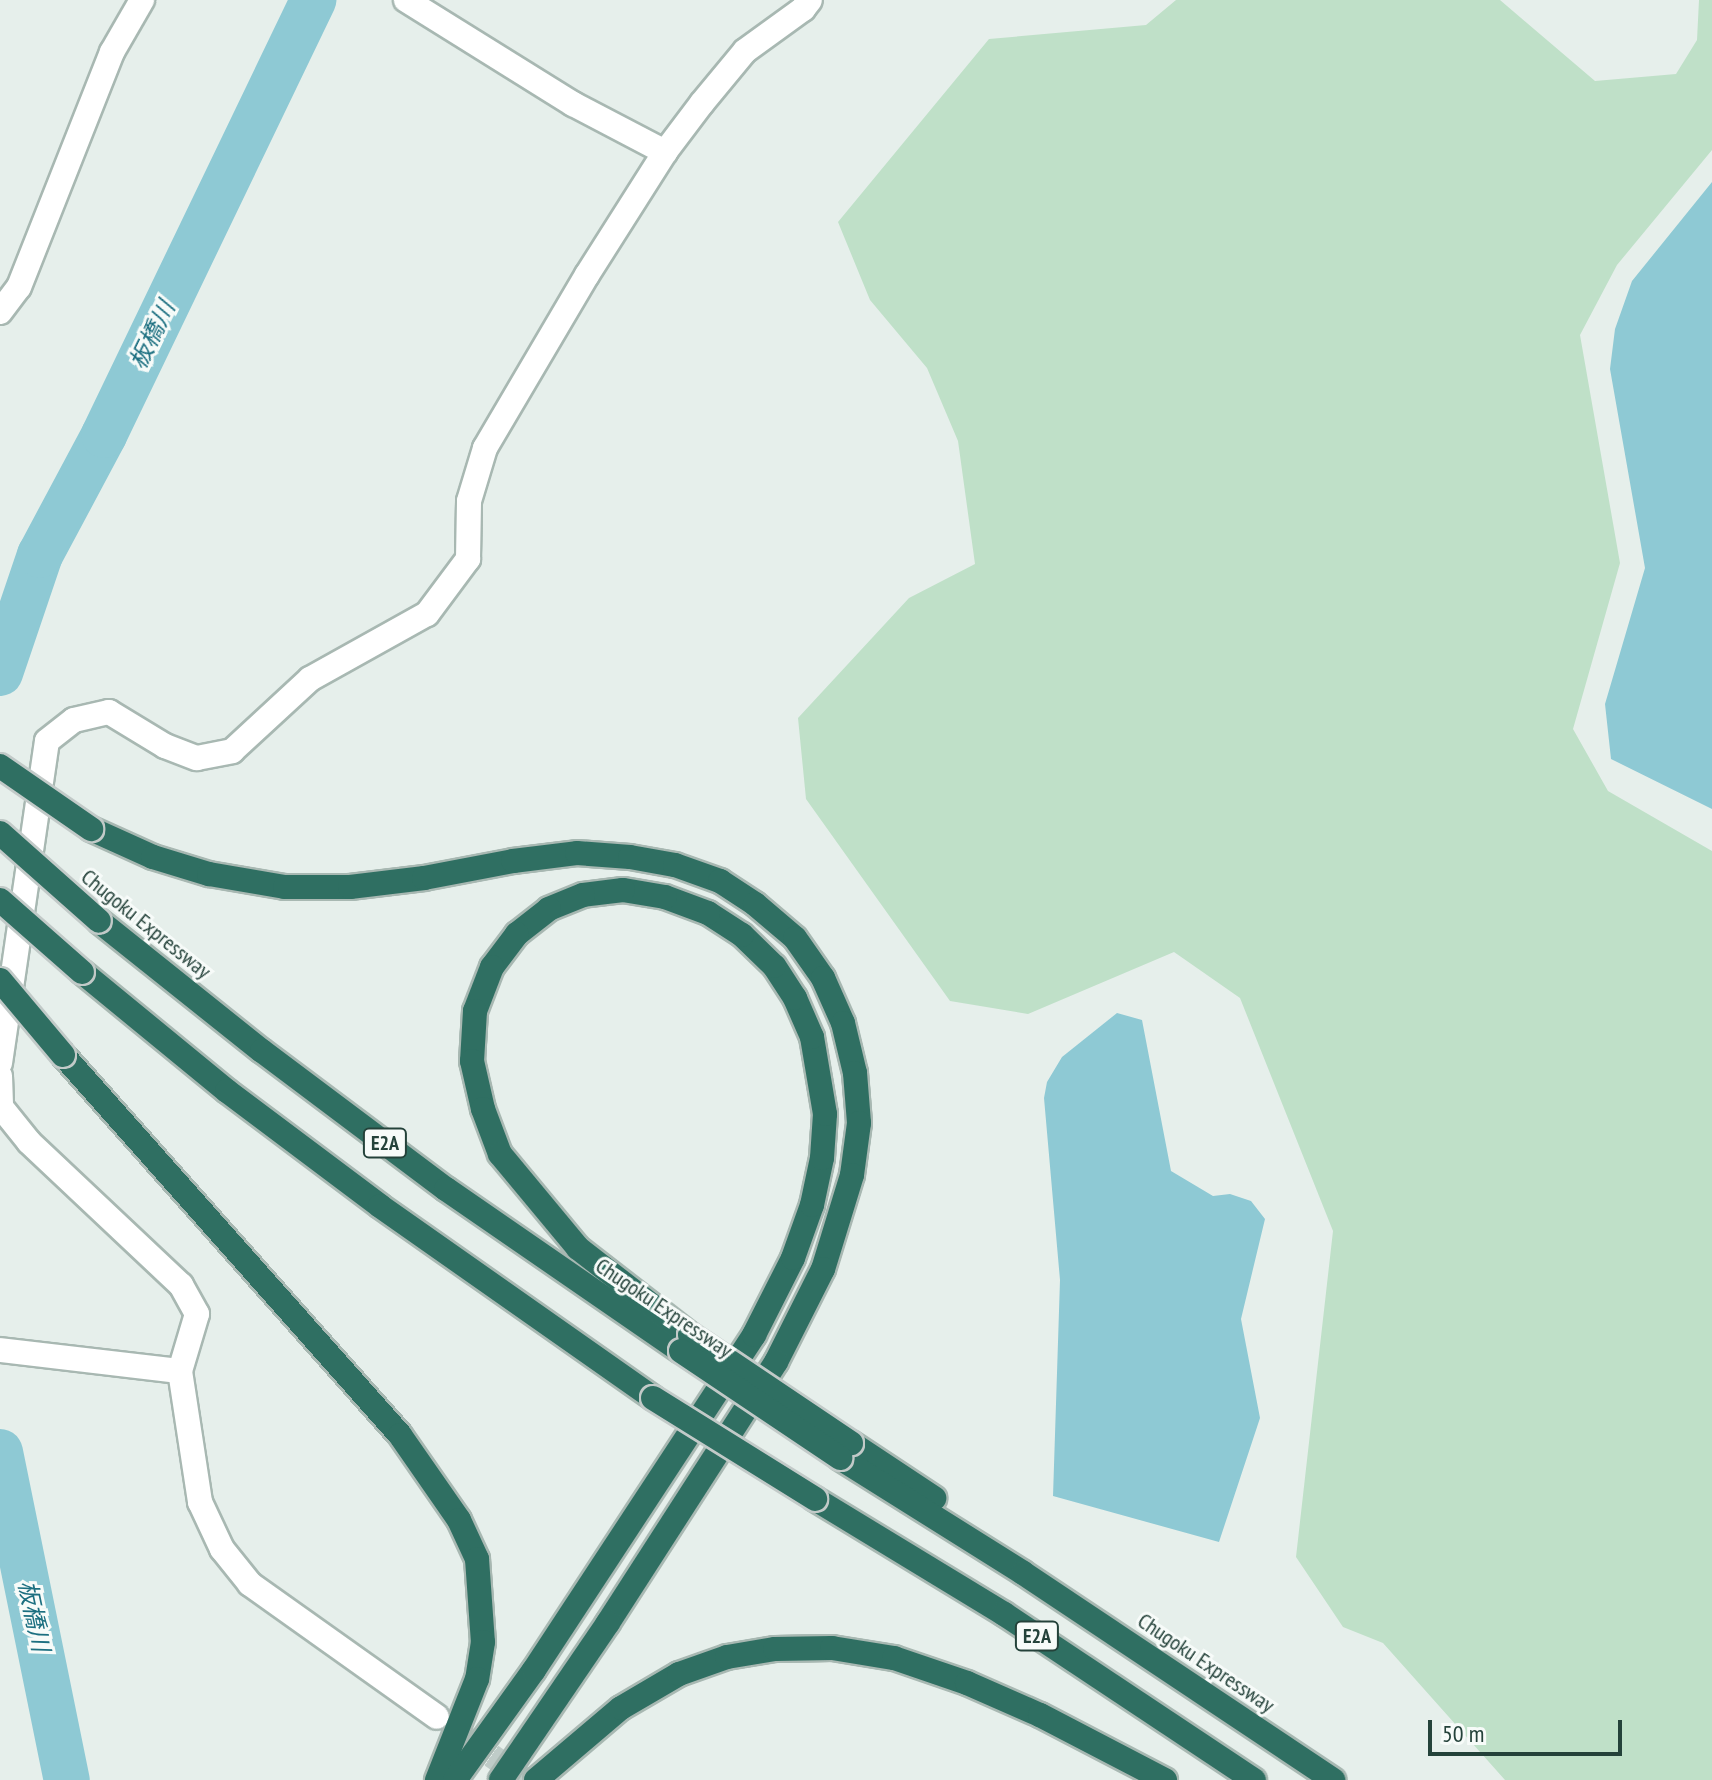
<!DOCTYPE html>
<html>
<head>
<meta charset="utf-8">
<style>
	body { margin:0 }
	#map { position:relative; width:1712px; height:1780px; overflow:hidden; background:#e6efeb; font-family:"PT Sans Narrow","Noto Sans JP",sans-serif }
	div>[style] { position:absolute }
	.green>* { inset:0; background:#bfe0c8 }
	.water>* { inset:0; background:#8ec9d4 }
	.river>* { height:46px; margin:-23px; padding:0 23px; transform-origin:23px; border-radius:23px; background:#8ec9d4 }
	.minor-tunnel>* { height:24px; margin-top:-12px; transform-origin:0; background:repeating-linear-gradient(90deg,#bfccc8 0 24px,transparent 0 36px) }
	.roads { filter:drop-shadow(2px 0 #a8b8b2) drop-shadow(-2px 0 #a8b8b2) drop-shadow(0 2px #a8b8b2) drop-shadow(0 -2px #a8b8b2) }
	.minor>* { height:24px; margin:-12px; padding:0 12px; transform-origin:12px; border-radius:12px; background:#fff }
	.tertiary>* { height:24px; margin:-12px; padding:0 12px; transform-origin:12px; border-radius:12px; background:#fff }
	.motorway>* { height:24px; margin:-12px; padding:0 12px; transform-origin:12px; border-radius:12px; background:#2f6f62 }
	.bridges { filter:drop-shadow(2px 0 #c2cac8) drop-shadow(-2px 0 #c2cac8) drop-shadow(0 2px #c2cac8) drop-shadow(0 -2px #c2cac8) }
	.motorway-bridge>* { height:24px; margin:-12px; padding:0 12px; transform-origin:12px; border-radius:12px; background:#2f6f62 }
	span { translate:-50% -50%; white-space:nowrap; text-align:center; line-height:1.15; -webkit-text-stroke:6px #f7fbf9; paint-order:stroke }
	.shield-label span { padding:2px 6px; background:#f7fbf9; border:2px solid; border-radius:6px; -webkit-text-stroke-width:0 }
	.shield-label { font-size:20px; color:#24423a; font-weight:700 }
	.street-label { font-size:22px; color:#24423a }
	.water-label { font-size:24px; color:#1c6f80; font-style:italic }
	.scale { position:absolute; left:1428px; top:1720px; width:194px; height:36px; box-sizing:border-box; border:4px solid #24423a; border-top:0; padding-left:10px; font-size:24px; line-height:28px; white-space:nowrap; color:#24423a; -webkit-text-stroke:6px #f7fbf9; paint-order:stroke }
</style>
</head>
<body>
<div id="map">
	<div class="green">
		<i style="clip-path:polygon(1176px 0,1500px 0,1595px 81px,1676px 74px,1697px 40px,1699px 0,1712px 0,1712px 150px,1617px 265px,1580px 335px,1620px 563px,1573px 729px,1608px 791px,1712px 851px,1712px 1780px,1505px 1780px,1383px 1643px,1343px 1627px,1296px 1557px,1333px 1231px,1240px 998px,1174px 952px,1028px 1014px,950px 1001px,806px 799px,798px 718px,909px 598px,975px 564px,958px 441px,927px 368px,870px 300px,838px 222px,989px 39px,1146px 25px)"></i>
	</div>
	<div class="water">
		<i style="clip-path:polygon(1712px 182px,1712px 809px,1611px 759px,1605px 704px,1645px 568px,1610px 369px,1615px 329px,1632px 281px)"></i>
		<i style="clip-path:polygon(1117px 1013px,1142px 1020px,1171px 1171px,1213px 1196px,1230px 1194px,1251px 1201px,1265px 1219px,1241px 1319px,1260px 1418px,1219px 1542px,1053px 1496px,1060px 1280px,1044px 1098px,1047px 1082px,1062px 1057px)"></i>
	</div>
	<div class="river">
		<i style="left:0;top:673px;width:125px;rotate:-71.3deg"></i>
		<i style="left:40px;top:555px;width:136px;rotate:-61.9deg"></i>
		<i style="left:104px;top:435px;width:483px;rotate:-64.3deg"></i>
		<i style="left:0;top:1452px;width:335px;rotate:78.5deg"></i>
	</div>
	<div class="minor-tunnel">
		<i style="left:462px;top:1735px;width:78px;rotate:35.1deg"></i>
	</div>
	<div class="roads">
		<div class="minor">
			<i style="left:406px;top:0;width:197px;rotate:31.9deg"></i>
			<i style="left:573px;top:104px;width:104px;rotate:27.6deg"></i>
			<i style="left:0;top:1063px;width:325px;rotate:-81.7deg"></i>
			<i style="left:47px;top:741px;width:34px;rotate:-38deg"></i>
			<i style="left:74px;top:720px;width:36px;rotate:-13deg"></i>
			<i style="left:109px;top:712px;width:66px;rotate:31.3deg"></i>
			<i style="left:165px;top:746px;width:34px;rotate:21deg"></i>
			<i style="left:197px;top:758px;width:36px;rotate:-11deg"></i>
			<i style="left:232px;top:751px;width:106px;rotate:-42.7deg"></i>
			<i style="left:310px;top:679px;width:134px;rotate:-29.1deg"></i>
			<i style="left:427px;top:614px;width:69px;rotate:-53.3deg"></i>
			<i style="left:468px;top:559px;width:58px;rotate:-89deg"></i>
			<i style="left:469px;top:501px;width:55px;rotate:-73.2deg"></i>
			<i style="left:485px;top:448px;width:201px;rotate:-59.5deg"></i>
			<i style="left:587px;top:275px;width:146px;rotate:-57.6deg"></i>
			<i style="left:665px;top:152px;width:61px;rotate:-52.9deg"></i>
			<i style="left:702px;top:103px;width:67px;rotate:-50.4deg"></i>
			<i style="left:745px;top:51px;width:72px;rotate:-35.9deg"></i>
			<i style="left:803px;top:9px;width:11px;rotate:-52deg"></i>
			<i style="left:0;top:1076px;width:31px;rotate:88deg"></i>
			<i style="left:1px;top:1107px;width:45px;rotate:51.3deg"></i>
			<i style="left:29px;top:1142px;width:209px;rotate:43.3deg"></i>
			<i style="left:181px;top:1285px;width:33px;rotate:61deg"></i>
			<i style="left:197px;top:1314px;width:59px;rotate:106.6deg"></i>
			<i style="left:180px;top:1371px;width:133px;rotate:81.3deg"></i>
			<i style="left:200px;top:1502px;width:52px;rotate:64.9deg"></i>
			<i style="left:222px;top:1549px;width:45px;rotate:51.3deg"></i>
			<i style="left:250px;top:1584px;width:229px;rotate:35.4deg"></i>
			<i style="left:0;top:1350px;width:181px;rotate:6.7deg"></i>
		</div>
		<div class="tertiary">
			<i style="left:0;top:312px;width:31px;rotate:-53deg"></i>
			<i style="left:19px;top:287px;width:253px;rotate:-68.4deg"></i>
			<i style="left:112px;top:52px;width:60px;rotate:-60deg"></i>
		</div>
		<div class="motorway">
			<i style="left:91px;top:829px;width:68px;rotate:24.3deg"></i>
			<i style="left:153px;top:857px;width:59px;rotate:16.9deg"></i>
			<i style="left:209px;top:874px;width:77px;rotate:9.7deg"></i>
			<i style="left:285px;top:887px;width:65px"></i>
			<i style="left:350px;top:887px;width:75px;rotate:-6.9deg"></i>
			<i style="left:424px;top:878px;width:91px;rotate:-10.8deg"></i>
			<i style="left:513px;top:861px;width:64px;rotate:-7.1deg"></i>
			<i style="left:577px;top:853px;width:53px;rotate:4.3deg"></i>
			<i style="left:630px;top:857px;width:46px;rotate:10.1deg"></i>
			<i style="left:675px;top:865px;width:48px;rotate:19.6deg"></i>
			<i style="left:720px;top:881px;width:42px;rotate:33.3deg"></i>
			<i style="left:755px;top:904px;width:52px;rotate:40.4deg"></i>
			<i style="left:795px;top:938px;width:49px;rotate:55deg"></i>
			<i style="left:823px;top:978px;width:49px;rotate:66deg"></i>
			<i style="left:843px;top:1023px;width:51px;rotate:76.5deg"></i>
			<i style="left:855px;top:1073px;width:50px;rotate:85.4deg"></i>
			<i style="left:859px;top:1123px;width:52px;rotate:97.7deg"></i>
			<i style="left:852px;top:1175px;width:98px;rotate:107.1deg"></i>
			<i style="left:823px;top:1269px;width:104px;rotate:116.8deg"></i>
			<i style="left:776px;top:1362px;width:310px;rotate:122.8deg"></i>
			<i style="left:608px;top:1623px;width:190px;rotate:124.3deg"></i>
			<i style="left:99px;top:921px;width:208px;rotate:38.6deg"></i>
			<i style="left:262px;top:1051px;width:230px;rotate:36.9deg"></i>
			<i style="left:446px;top:1189px;width:285px;rotate:34.6deg"></i>
			<i style="left:82px;top:972px;width:188px;rotate:39.4deg"></i>
			<i style="left:227px;top:1091px;width:191px;rotate:36.9deg"></i>
			<i style="left:380px;top:1206px;width:334px;rotate:35.1deg"></i>
			<i style="left:63px;top:1055px;width:508px;rotate:48.43deg"></i>
			<i style="left:400px;top:1435px;width:103px;rotate:55.2deg"></i>
			<i style="left:459px;top:1520px;width:43px;rotate:65.2deg"></i>
			<i style="left:477px;top:1559px;width:83px;rotate:85.9deg"></i>
			<i style="left:483px;top:1642px;width:37px;rotate:99deg"></i>
			<i style="left:477px;top:1679px;width:109px;rotate:111.6deg"></i>
			<i style="left:851px;top:1443px;width:100px;rotate:33.5deg"></i>
			<i style="left:840px;top:1458px;width:216px;rotate:32.1deg"></i>
			<i style="left:1023px;top:1573px;width:373px;rotate:33.7deg"></i>
			<i style="left:815px;top:1499px;width:221px;rotate:31.3deg"></i>
			<i style="left:1004px;top:1614px;width:300px;rotate:33.6deg"></i>
			<i style="left:455px;top:1780px;width:135px;rotate:-54.3deg"></i>
			<i style="left:534px;top:1670px;width:401px;rotate:-56.7deg"></i>
			<i style="left:754px;top:1335px;width:86px;rotate:-63.1deg"></i>
			<i style="left:793px;top:1258px;width:56px;rotate:-70.3deg"></i>
			<i style="left:812px;top:1205px;width:48px;rotate:-78deg"></i>
			<i style="left:822px;top:1158px;width:44px;rotate:-86.1deg"></i>
			<i style="left:825px;top:1114px;width:78px;rotate:-99.6deg"></i>
			<i style="left:812px;top:1037px;width:43px;rotate:-113.6deg"></i>
			<i style="left:795px;top:998px;width:38px;rotate:-123deg"></i>
			<i style="left:774px;top:966px;width:45px;rotate:-135.9deg"></i>
			<i style="left:742px;top:935px;width:40px;rotate:-147.1deg"></i>
			<i style="left:708px;top:913px;width:46px;rotate:-159.6deg"></i>
			<i style="left:665px;top:897px;width:43px;rotate:-170.5deg"></i>
			<i style="left:623px;top:890px;width:40px;rotate:172.9deg"></i>
			<i style="left:583px;top:895px;width:37px;rotate:158deg"></i>
			<i style="left:549px;top:909px;width:41px;rotate:142deg"></i>
			<i style="left:517px;top:934px;width:41px;rotate:127.1deg"></i>
			<i style="left:492px;top:967px;width:47px;rotate:111.1deg"></i>
			<i style="left:475px;top:1011px;width:50px;rotate:93.4deg"></i>
			<i style="left:472px;top:1061px;width:49px;rotate:77.1deg"></i>
			<i style="left:483px;top:1109px;width:48px;rotate:69.3deg"></i>
			<i style="left:500px;top:1154px;width:122px;rotate:50.3deg"></i>
			<i style="left:578px;top:1248px;width:142px;rotate:37.8deg"></i>
			<i style="left:536px;top:1780px;width:111px;rotate:-40.3deg"></i>
			<i style="left:621px;top:1708px;width:67px;rotate:-30.4deg"></i>
			<i style="left:679px;top:1674px;width:51px;rotate:-19.5deg"></i>
			<i style="left:727px;top:1657px;width:49px;rotate:-9.5deg"></i>
			<i style="left:775px;top:1649px;width:57px;rotate:-1deg"></i>
			<i style="left:832px;top:1648px;width:63px;rotate:9.2deg"></i>
			<i style="left:894px;top:1658px;width:77px;rotate:18.9deg"></i>
			<i style="left:967px;top:1683px;width:80px;rotate:23.7deg"></i>
			<i style="left:1040px;top:1715px;width:141px;rotate:27.5deg"></i>
		</div>
	</div>
	<div class="bridges">
		<div class="motorway-bridge">
			<i style="left:0;top:766px;width:111px;rotate:34.7deg"></i>
			<i style="left:0;top:833px;width:132px;rotate:41.6deg"></i>
			<i style="left:0;top:900px;width:109px;rotate:41.3deg"></i>
			<i style="left:0;top:980px;width:98px;rotate:50deg"></i>
			<i style="left:690px;top:1335px;width:194px;rotate:33.9deg"></i>
			<i style="left:681px;top:1351px;width:192px;rotate:33.9deg"></i>
			<i style="left:653px;top:1398px;width:191px;rotate:31.9deg"></i>
		</div>
	</div>
	<div class="shield-label">
		<span style="left:385px;top:1143px">E2A</span>
		<span style="left:1037px;top:1636px">E2A</span>
	</div>
	<div class="street-label">
		<span style="left:146px;top:924px;rotate:39deg">Chugoku Expressway</span>
		<span style="left:664px;top:1308px;rotate:34deg">Chugoku Expressway</span>
		<span style="left:1206px;top:1663px;rotate:34deg">Chugoku Expressway</span>
	</div>
	<div class="water-label">
		<span style="left:152px;top:335px;rotate:-64deg">板橋川</span>
		<span style="left:34px;top:1616px;rotate:78deg">板橋川</span>
	</div>
	<div class="scale">50 m</div>
</div>
</body>
</html>
